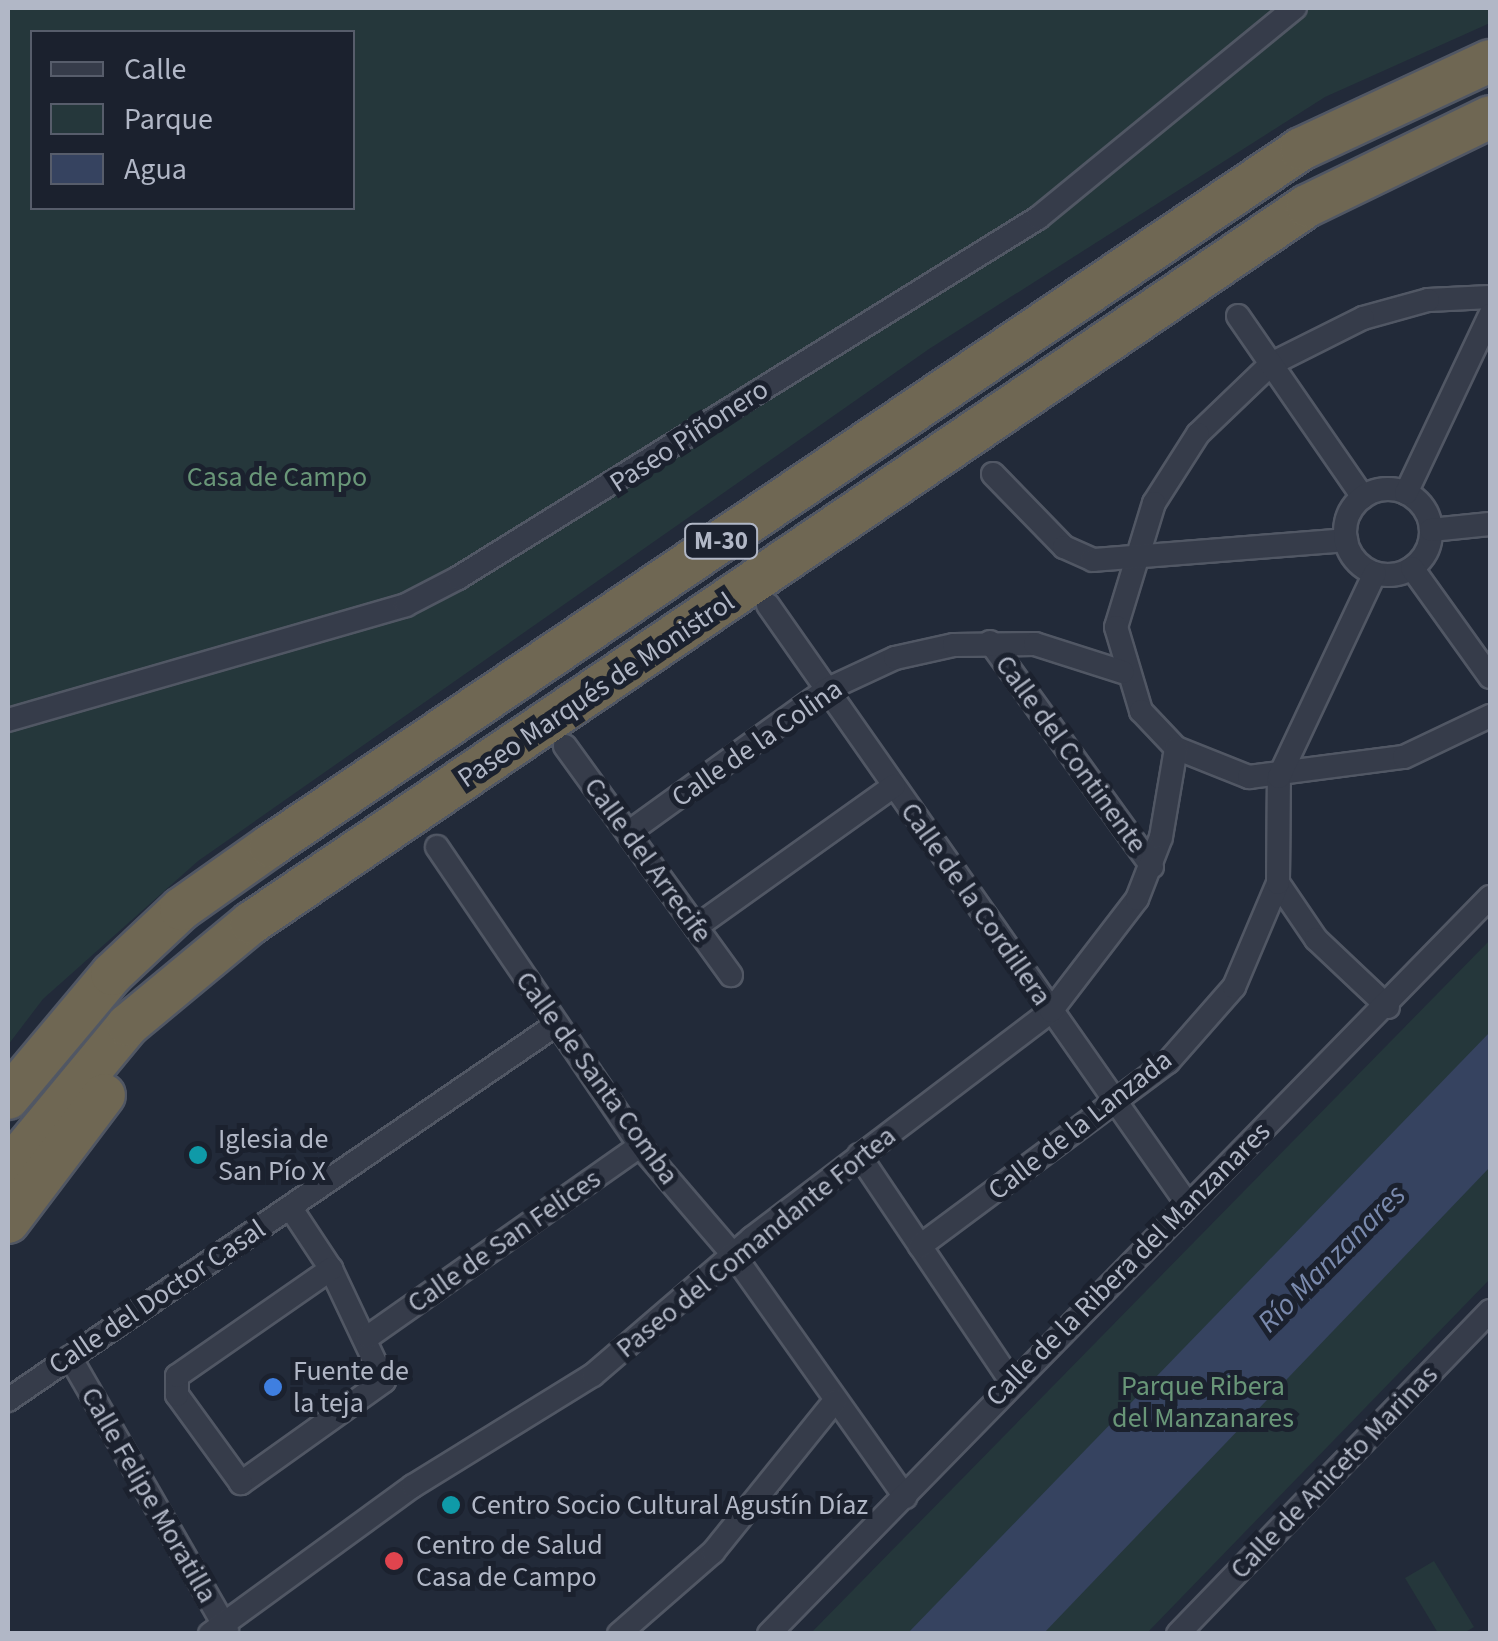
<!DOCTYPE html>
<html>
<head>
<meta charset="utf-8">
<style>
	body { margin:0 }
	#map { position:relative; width:1498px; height:1641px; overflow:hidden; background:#222a39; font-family:"Source Sans 3",sans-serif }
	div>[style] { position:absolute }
	.green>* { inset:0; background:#25373b }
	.water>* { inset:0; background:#364360 }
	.roads { filter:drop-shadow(2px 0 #515764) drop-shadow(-2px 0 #515764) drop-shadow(0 2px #515764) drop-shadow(0 -2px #515764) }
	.street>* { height:22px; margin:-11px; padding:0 11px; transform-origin:11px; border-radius:11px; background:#363c4a }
	.street>.ring { margin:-11px; padding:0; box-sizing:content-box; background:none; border:22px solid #363c4a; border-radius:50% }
	.highway>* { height:42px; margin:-21px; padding:0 21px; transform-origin:21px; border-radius:21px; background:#6f6753 }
	.dots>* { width:28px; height:28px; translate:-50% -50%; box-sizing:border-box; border:5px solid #1b212e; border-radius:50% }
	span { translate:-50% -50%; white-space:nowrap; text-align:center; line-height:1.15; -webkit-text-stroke:10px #1b212e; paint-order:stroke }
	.shield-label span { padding:2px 8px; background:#1b212e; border:2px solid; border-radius:8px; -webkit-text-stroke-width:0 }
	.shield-label { font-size:25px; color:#b1b7c6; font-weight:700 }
	.street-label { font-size:28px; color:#b1b7c6 }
	.park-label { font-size:28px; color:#699678 }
	.poi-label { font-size:28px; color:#b1b7c6 }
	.left { translate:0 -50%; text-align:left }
	.water-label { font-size:30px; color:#7a8aad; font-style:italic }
	.frame { position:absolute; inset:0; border:10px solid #b1b7c6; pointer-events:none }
	.legend { position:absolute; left:30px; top:30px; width:325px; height:180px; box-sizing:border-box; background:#1b212e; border:2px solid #575d6b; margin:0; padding:12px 18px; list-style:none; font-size:30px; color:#b1b7c6 }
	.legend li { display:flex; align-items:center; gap:20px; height:50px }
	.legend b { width:50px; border:2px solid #575d6b }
</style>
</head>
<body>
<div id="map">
	<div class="green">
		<i style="clip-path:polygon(evenodd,8px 8px,1490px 8px,1490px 23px,1325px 97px,929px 349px,198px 861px,43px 999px,8px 1045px,8px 8px,32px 32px,352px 32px,352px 208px,32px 208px,32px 32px)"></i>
		<i style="clip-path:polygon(1490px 940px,1490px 1279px,1147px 1633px,810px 1634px)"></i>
		<i style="clip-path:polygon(1434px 1561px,1474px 1627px,1464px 1633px,1438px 1633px,1405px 1578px)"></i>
	</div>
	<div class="water">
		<i style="clip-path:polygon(1490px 1032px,1490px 1167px,1044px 1633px,908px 1633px)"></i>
	</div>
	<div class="roads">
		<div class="street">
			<i style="left:1490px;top:297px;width:62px;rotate:177.2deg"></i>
			<i style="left:1428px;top:300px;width:67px;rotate:164.5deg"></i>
			<i style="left:1363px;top:318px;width:103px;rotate:153.4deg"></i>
			<i style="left:1271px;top:364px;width:101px;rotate:136.2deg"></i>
			<i style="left:1198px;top:434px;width:82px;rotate:122.5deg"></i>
			<i style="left:1154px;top:503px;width:130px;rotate:107deg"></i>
			<i style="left:1116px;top:627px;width:88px;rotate:73.4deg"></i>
			<i style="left:1141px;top:711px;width:51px;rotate:46.6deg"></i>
			<i style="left:1176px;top:748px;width:79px;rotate:21.7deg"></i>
			<i style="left:1249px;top:777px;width:156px;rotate:-7.4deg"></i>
			<i style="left:1404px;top:757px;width:95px;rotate:-25.5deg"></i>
			<i style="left:1238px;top:316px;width:220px;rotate:55.4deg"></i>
			<i style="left:993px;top:474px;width:102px;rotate:45.8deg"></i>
			<i style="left:1064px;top:547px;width:32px;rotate:24deg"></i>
			<i style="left:1093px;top:560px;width:254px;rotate:-4.5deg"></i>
			<i class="ring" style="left:1345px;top:489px;width:64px;height:64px"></i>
			<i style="left:1406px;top:493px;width:197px;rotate:-64.7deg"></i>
			<i style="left:1431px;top:530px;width:59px;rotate:-5.8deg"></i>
			<i style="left:1412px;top:568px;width:134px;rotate:54.4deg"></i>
			<i style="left:768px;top:605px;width:729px;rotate:55deg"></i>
			<i style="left:990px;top:642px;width:277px;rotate:54.2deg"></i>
			<i style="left:8px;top:720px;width:414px;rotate:-16.1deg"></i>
			<i style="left:406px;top:605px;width:59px;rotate:-27.4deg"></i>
			<i style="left:458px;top:578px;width:683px;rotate:-31.83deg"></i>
			<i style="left:1038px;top:218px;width:332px;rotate:-39.3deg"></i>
			<i style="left:565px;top:746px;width:283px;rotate:54.1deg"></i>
			<i style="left:628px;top:833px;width:244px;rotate:-35.8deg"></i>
			<i style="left:826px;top:690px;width:76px;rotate:-24.9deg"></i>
			<i style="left:895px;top:658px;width:60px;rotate:-12.4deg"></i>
			<i style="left:954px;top:645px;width:81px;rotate:-0.7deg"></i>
			<i style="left:1035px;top:644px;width:92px;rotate:17.7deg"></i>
			<i style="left:437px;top:847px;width:361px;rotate:55.8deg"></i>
			<i style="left:640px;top:1146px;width:148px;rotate:49.4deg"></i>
			<i style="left:736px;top:1258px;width:293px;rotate:54.7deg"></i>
			<i style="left:1278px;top:883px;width:68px;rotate:55.8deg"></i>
			<i style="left:1316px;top:939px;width:99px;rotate:43.4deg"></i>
			<i style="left:696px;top:927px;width:243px;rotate:-35.5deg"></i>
			<i style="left:859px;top:1155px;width:271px;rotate:56.1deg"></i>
			<i style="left:290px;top:1207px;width:74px;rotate:56.5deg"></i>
			<i style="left:331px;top:1269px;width:124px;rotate:64.7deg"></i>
			<i style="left:384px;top:1381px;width:176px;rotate:144.5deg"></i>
			<i style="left:241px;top:1483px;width:109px;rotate:-126deg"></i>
			<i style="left:177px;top:1395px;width:19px;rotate:-90deg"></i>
			<i style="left:177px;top:1376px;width:188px;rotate:-34.8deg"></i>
			<i style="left:920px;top:1246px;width:309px;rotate:-36.6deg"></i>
			<i style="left:1168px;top:1062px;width:100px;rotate:-48.7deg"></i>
			<i style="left:1234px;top:987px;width:113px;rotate:-67.1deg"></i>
			<i style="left:1278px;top:883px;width:106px;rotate:-89.5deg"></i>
			<i style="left:1279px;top:777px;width:225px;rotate:-64.8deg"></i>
			<i style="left:368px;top:1337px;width:332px;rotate:-35.1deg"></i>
			<i style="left:70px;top:1357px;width:315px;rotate:60.1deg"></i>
			<i style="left:8px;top:1400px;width:662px;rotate:-34.41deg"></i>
			<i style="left:210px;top:1634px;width:251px;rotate:-36.1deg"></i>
			<i style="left:413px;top:1486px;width:211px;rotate:-31.7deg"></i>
			<i style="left:593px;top:1375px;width:210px;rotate:-40.7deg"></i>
			<i style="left:752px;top:1238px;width:375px;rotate:-37.2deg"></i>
			<i style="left:1051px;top:1011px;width:141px;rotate:-52.5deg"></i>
			<i style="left:1137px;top:899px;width:66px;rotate:-68.8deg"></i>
			<i style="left:1161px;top:837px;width:90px;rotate:-80.4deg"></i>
			<i style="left:619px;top:1634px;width:125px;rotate:-41.1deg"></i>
			<i style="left:713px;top:1552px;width:194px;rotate:-51.1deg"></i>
			<i style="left:769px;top:1634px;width:1031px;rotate:-45.63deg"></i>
			<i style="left:1178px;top:1634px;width:449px;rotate:-46deg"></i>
		</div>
		<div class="highway">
			<i style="left:8px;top:1098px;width:162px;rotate:-50deg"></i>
			<i style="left:112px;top:974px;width:95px;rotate:-43.3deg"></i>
			<i style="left:181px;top:909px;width:109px;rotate:-35.3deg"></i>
			<i style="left:270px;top:846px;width:1244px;rotate:-34.06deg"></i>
			<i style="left:1301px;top:149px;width:208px;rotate:-25deg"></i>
			<i style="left:8px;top:1170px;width:188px;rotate:-50.4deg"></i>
			<i style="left:128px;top:1025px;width:160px;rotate:-39.7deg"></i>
			<i style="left:251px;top:923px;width:1276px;rotate:-34.18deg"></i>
			<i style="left:1307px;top:206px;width:203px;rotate:-25.9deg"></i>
			<i style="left:8px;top:1222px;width:159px;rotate:-52.9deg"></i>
		</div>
	</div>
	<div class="dots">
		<i style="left:198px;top:1155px;background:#0f9aa8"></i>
		<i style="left:273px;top:1387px;background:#3f7fe0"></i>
		<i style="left:451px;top:1505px;background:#0f9aa8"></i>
		<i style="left:394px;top:1561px;background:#e0444e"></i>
	</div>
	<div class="shield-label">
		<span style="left:721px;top:541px">M-30</span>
	</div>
	<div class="street-label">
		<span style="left:689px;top:436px;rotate:-33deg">Paseo Piñonero</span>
		<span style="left:596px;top:690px;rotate:-34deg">Paseo Marqués de Monistrol</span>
		<span style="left:757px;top:743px;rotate:-35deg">Calle de la Colina</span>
		<span style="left:1071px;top:754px;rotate:54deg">Calle del Continente</span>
		<span style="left:648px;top:860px;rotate:54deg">Calle del Arrecife</span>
		<span style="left:976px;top:904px;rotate:55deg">Calle de la Cordillera</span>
		<span style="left:597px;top:1078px;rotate:54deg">Calle de Santa Comba</span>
		<span style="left:1080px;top:1125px;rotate:-38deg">Calle de la Lanzada</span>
		<span style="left:504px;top:1241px;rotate:-35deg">Calle de San Felices</span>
		<span style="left:756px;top:1242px;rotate:-39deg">Paseo del Comandante Fortea</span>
		<span style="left:1128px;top:1264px;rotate:-45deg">Calle de la Ribera del Manzanares</span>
		<span style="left:157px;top:1297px;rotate:-34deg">Calle del Doctor Casal</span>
		<span style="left:1334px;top:1472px;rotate:-46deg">Calle de Aniceto Marinas</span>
		<span style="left:149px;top:1495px;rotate:60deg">Calle Felipe Moratilla</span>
	</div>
	<div class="park-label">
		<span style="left:277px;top:477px">Casa de Campo</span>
		<span style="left:1203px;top:1402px">Parque Ribera<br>del Manzanares</span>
	</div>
	<div class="poi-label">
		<span class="left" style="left:218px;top:1155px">Iglesia de<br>San Pío X</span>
		<span class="left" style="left:293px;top:1387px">Fuente de<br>la teja</span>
		<span class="left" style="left:471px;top:1505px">Centro Socio Cultural Agustín Díaz</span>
		<span class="left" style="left:416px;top:1561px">Centro de Salud<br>Casa de Campo</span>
	</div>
	<div class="water-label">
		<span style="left:1332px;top:1259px;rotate:-45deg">Río Manzanares</span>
	</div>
	<div class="frame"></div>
	<ul class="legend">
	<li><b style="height:12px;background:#363c4a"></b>Calle</li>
	<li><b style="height:28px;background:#25373b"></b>Parque</li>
	<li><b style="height:28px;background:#364360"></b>Agua</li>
	</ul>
</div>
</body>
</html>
